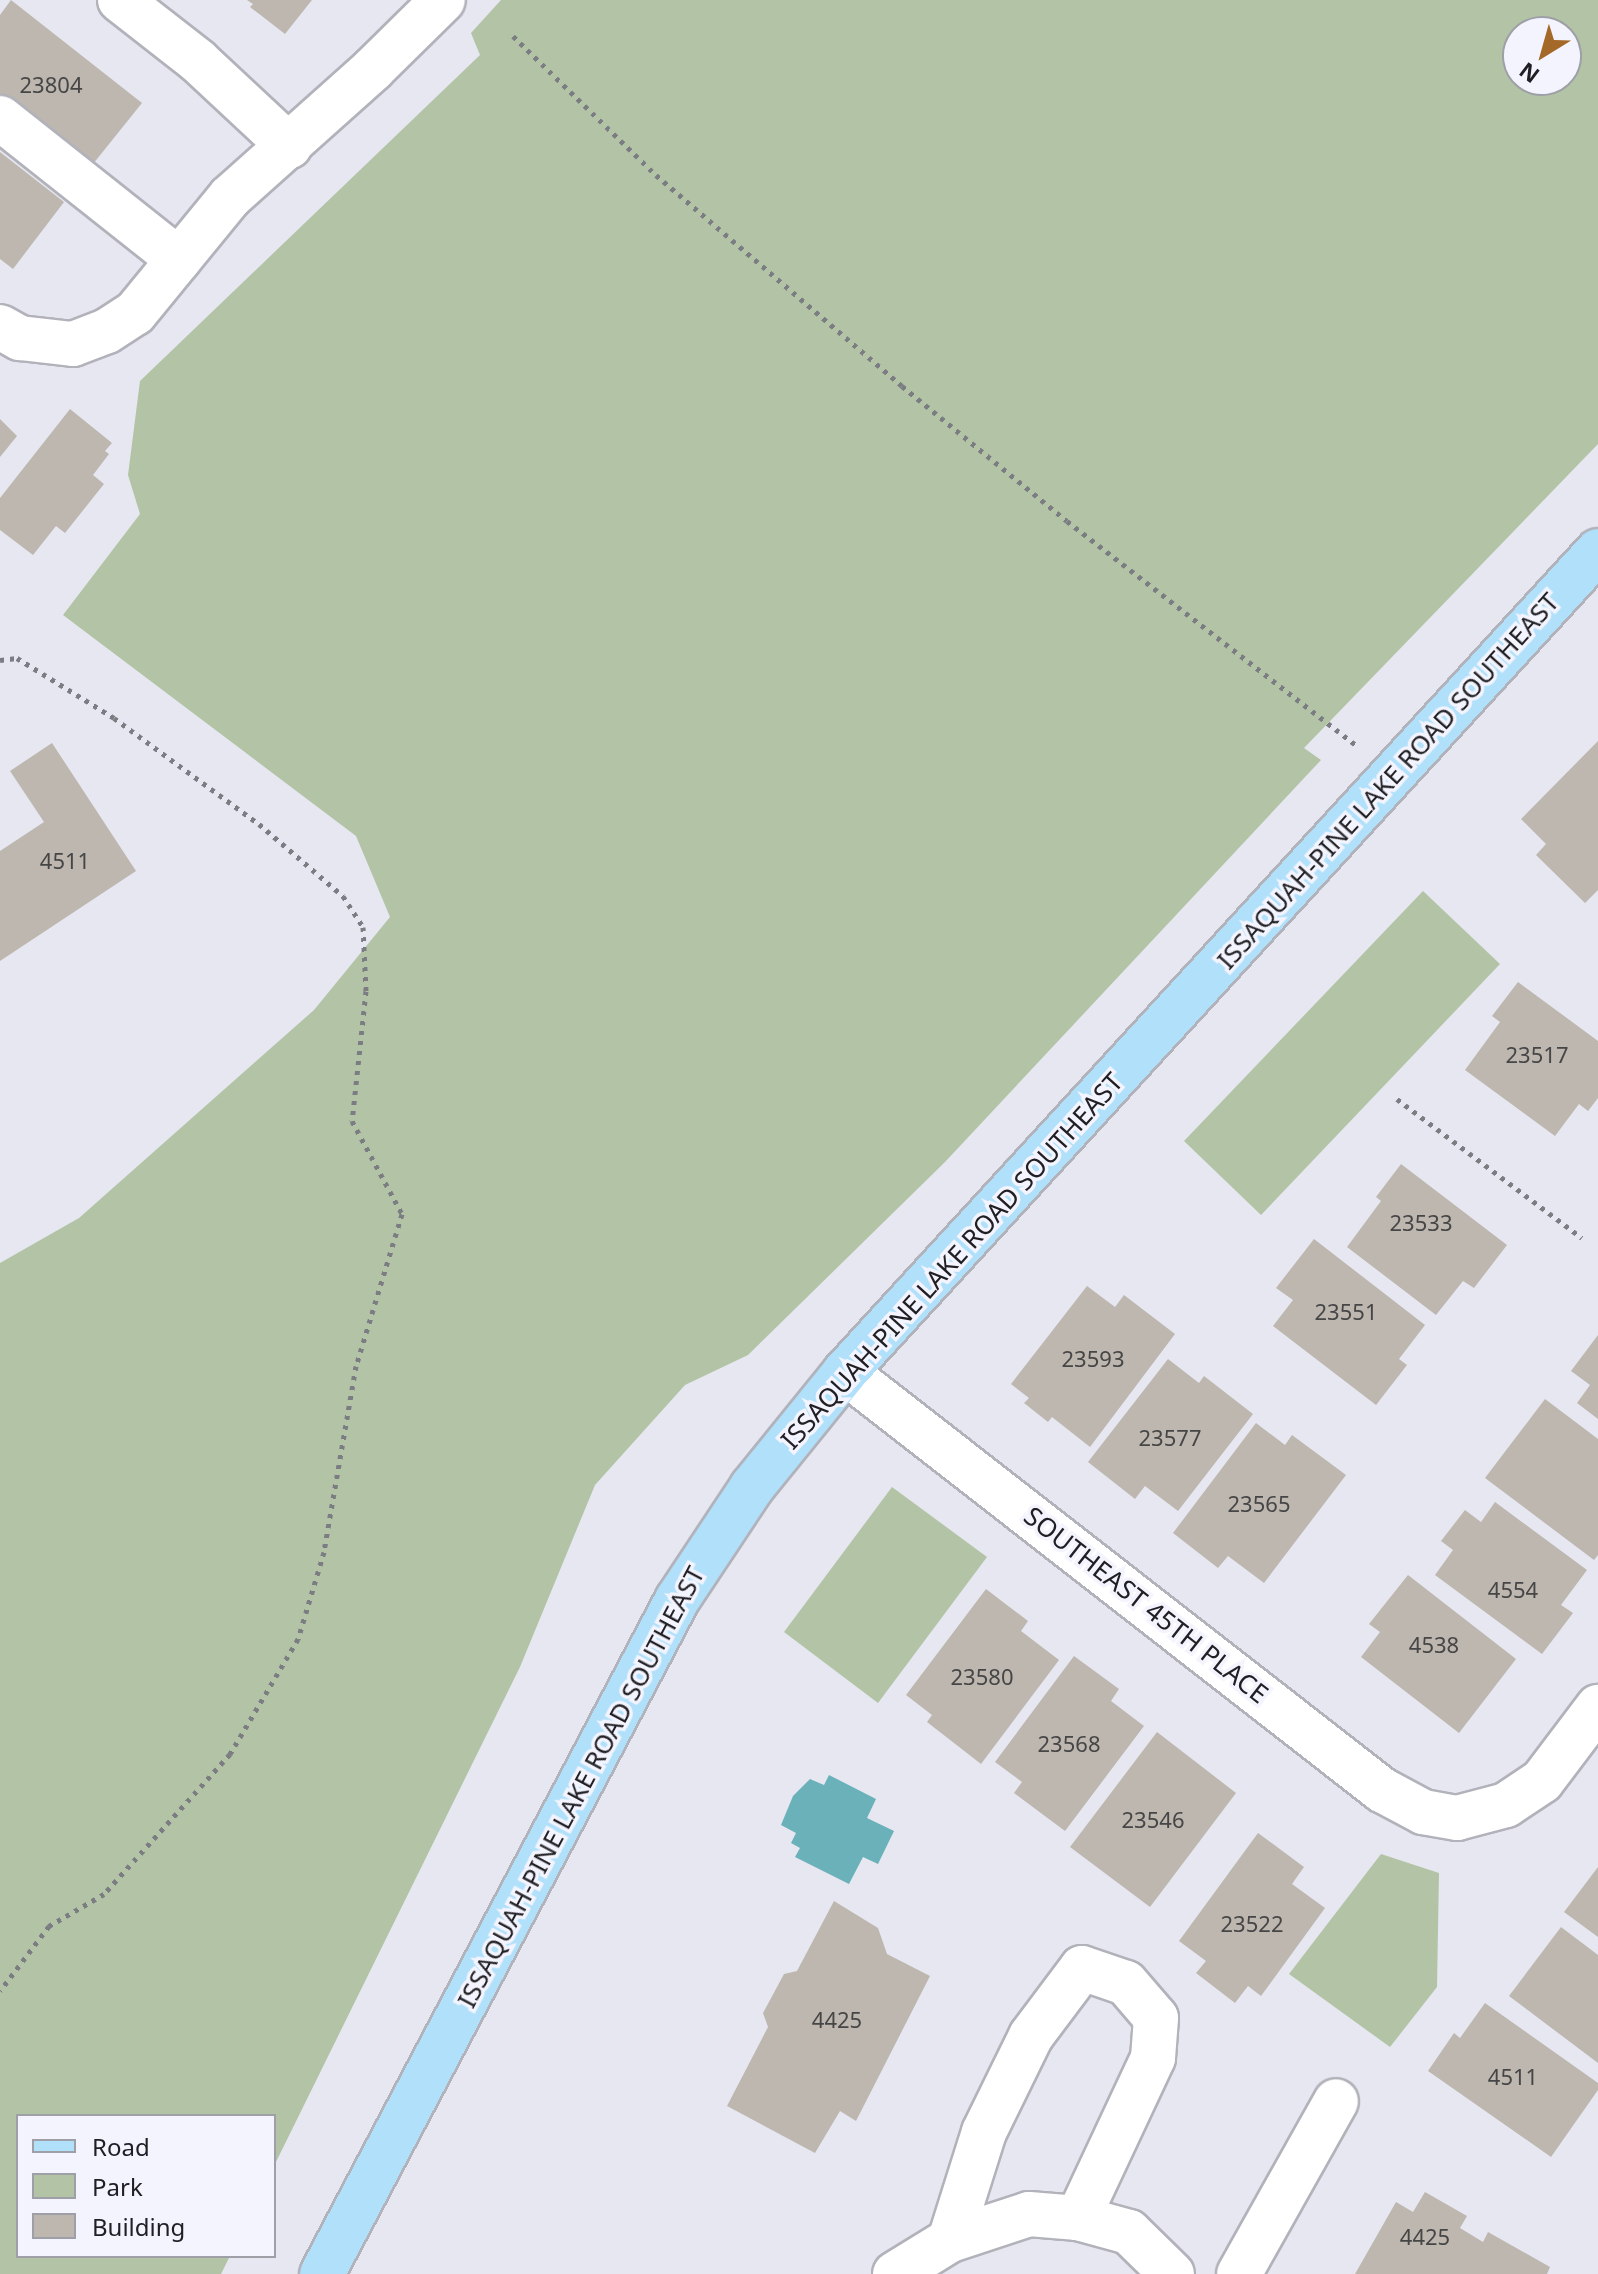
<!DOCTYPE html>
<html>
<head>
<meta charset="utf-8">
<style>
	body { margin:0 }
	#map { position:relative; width:1598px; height:2274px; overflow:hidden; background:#e6e7f1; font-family:"Noto Sans",sans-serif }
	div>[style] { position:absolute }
	.green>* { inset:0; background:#b2c4a5 }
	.water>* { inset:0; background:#6ab1b9 }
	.building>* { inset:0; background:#bdb7af }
	.path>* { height:5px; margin-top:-2.5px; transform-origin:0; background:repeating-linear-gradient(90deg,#7c7d83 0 4px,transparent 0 10px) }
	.roads { filter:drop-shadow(2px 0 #b2b2bb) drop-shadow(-2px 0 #b2b2bb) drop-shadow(0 2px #b2b2bb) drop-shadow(0 -2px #b2b2bb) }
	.minor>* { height:44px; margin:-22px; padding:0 22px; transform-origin:22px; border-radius:22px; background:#fff }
	.major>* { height:44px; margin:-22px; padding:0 22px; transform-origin:22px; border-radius:22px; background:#b0e0fa }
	span { translate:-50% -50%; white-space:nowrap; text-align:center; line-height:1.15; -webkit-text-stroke:7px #f3f4fe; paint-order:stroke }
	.number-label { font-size:22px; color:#474647 }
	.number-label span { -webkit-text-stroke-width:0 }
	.street-label { font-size:26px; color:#202024 }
	.legend { position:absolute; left:16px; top:2114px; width:260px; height:144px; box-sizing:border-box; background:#f3f4fe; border:2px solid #9f9fa7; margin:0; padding:10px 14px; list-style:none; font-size:24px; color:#202024 }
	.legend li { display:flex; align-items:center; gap:16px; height:40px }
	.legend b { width:40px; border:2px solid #9f9fa7 }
	.north { position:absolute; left:1502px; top:16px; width:80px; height:80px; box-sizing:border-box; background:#f3f4fe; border:2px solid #9f9fa7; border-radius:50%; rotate:217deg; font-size:22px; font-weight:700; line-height:32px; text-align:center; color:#202024 }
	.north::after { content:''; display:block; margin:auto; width:28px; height:36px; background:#a46929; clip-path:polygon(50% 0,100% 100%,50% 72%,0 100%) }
</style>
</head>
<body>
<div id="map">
	<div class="green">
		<i style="clip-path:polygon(evenodd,501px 0,1598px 0,1598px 444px,1304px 748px,1321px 760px,945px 1162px,748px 1355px,685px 1385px,595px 1485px,520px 1667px,274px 2166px,274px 2116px,18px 2116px,18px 2256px,230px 2256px,221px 2274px,0 2274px,0 1263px,79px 1218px,314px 1010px,390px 917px,356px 836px,63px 615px,140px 514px,128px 475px,140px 381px,480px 55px,471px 33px,501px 0,1518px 32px,1566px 32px,1566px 80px,1518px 80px,1518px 32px)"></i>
		<i style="clip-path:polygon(1423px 891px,1500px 964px,1261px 1215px,1184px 1141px)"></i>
		<i style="clip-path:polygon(892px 1487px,987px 1557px,878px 1703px,784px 1632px)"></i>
		<i style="clip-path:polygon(1381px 1854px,1439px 1873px,1437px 1987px,1390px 2047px,1289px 1974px)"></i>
	</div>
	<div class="water">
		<i style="clip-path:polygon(829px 1775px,876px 1799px,867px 1818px,894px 1831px,878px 1864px,863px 1857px,849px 1884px,795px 1857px,800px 1848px,791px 1843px,796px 1833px,781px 1825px,793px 1796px,810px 1779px,824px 1785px)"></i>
	</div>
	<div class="building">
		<i style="clip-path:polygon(11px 0,142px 103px,89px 169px,0 99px,0 15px)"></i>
		<i style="clip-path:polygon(247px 0,312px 0,285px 34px,250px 7px,253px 4px)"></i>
		<i style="clip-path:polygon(0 152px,64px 202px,13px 269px,0 259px)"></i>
		<i style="clip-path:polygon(70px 409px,112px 443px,105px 451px,109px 454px,93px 475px,104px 484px,65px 533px,56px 526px,33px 555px,0 530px,0 498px)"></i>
		<i style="clip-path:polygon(0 419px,17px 436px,0 457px)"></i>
		<i style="clip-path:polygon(1598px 741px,1598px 890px,1585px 903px,1536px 855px,1546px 844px,1521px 819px)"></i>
		<i style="clip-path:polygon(52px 743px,136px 871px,0 961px,0 851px,44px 822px,10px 771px)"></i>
		<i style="clip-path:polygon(1518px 982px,1598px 1041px,1598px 1098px,1588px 1111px,1579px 1104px,1555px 1136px,1465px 1070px,1500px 1022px,1492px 1016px)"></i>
		<i style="clip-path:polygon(1401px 1164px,1507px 1245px,1474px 1288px,1463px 1281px,1436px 1315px,1347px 1247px,1381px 1201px,1376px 1197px)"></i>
		<i style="clip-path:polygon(1314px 1239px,1425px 1325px,1399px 1359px,1407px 1365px,1376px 1405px,1273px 1326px,1293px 1300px,1276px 1288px)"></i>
		<i style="clip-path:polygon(1087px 1286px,1115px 1307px,1124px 1295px,1175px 1334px,1090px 1447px,1052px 1417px,1048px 1422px,1024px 1403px,1029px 1398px,1011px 1384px)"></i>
		<i style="clip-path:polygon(1598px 1335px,1598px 1419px,1577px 1403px,1590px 1385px,1571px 1371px)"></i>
		<i style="clip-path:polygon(1168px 1359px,1199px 1383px,1204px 1376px,1253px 1414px,1178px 1511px,1145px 1486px,1135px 1499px,1088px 1462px)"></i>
		<i style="clip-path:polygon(1545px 1399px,1598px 1439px,1598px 1555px,1594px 1560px,1485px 1478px)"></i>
		<i style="clip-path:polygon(1256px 1423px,1285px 1445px,1292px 1435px,1346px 1475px,1264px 1583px,1228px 1556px,1218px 1568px,1173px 1533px)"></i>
		<i style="clip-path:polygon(1495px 1502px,1587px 1570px,1561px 1605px,1573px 1613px,1542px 1654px,1435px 1575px,1453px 1550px,1441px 1541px,1465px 1510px,1481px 1522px)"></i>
		<i style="clip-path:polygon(1408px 1575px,1516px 1659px,1459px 1733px,1361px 1657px,1380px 1632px,1369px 1624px)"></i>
		<i style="clip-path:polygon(986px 1589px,1028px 1621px,1021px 1631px,1059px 1660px,981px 1764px,927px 1722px,932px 1715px,906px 1695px)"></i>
		<i style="clip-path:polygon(1074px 1656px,1119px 1689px,1111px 1701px,1144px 1726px,1065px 1831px,1014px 1793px,1022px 1782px,995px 1762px)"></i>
		<i style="clip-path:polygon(1157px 1732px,1236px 1793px,1150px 1907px,1070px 1847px)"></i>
		<i style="clip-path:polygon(1258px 1833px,1304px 1867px,1292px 1884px,1325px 1908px,1261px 1996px,1248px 1986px,1235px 2003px,1196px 1973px,1206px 1961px,1179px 1941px)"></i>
		<i style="clip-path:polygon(1598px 1867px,1598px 1937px,1564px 1912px)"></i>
		<i style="clip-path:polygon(834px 1901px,878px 1928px,887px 1954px,930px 1976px,856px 2121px,840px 2111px,815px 2153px,727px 2106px,768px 2027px,763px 2013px,784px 1974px,797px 1971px)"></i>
		<i style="clip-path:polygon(1561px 1927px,1598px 1955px,1598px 2063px,1509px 1996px)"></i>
		<i style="clip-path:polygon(1485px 2003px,1598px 2083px,1598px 2090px,1551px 2157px,1428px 2071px,1454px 2033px,1460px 2038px)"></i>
		<i style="clip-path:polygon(1425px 2192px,1467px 2216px,1460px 2228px,1483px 2242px,1488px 2232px,1550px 2267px,1547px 2274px,1355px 2274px,1396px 2202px,1413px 2212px)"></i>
	</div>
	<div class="path">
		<i style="left:513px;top:36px;width:199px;rotate:44.2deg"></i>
		<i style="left:656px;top:175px;width:324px;rotate:40.6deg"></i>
		<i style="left:902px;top:386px;width:213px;rotate:39.3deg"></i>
		<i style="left:1067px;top:521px;width:366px;rotate:37.8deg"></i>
		<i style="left:0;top:660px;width:17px;rotate:-7deg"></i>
		<i style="left:17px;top:658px;width:114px;rotate:31.7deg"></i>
		<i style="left:114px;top:718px;width:180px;rotate:36.2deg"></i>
		<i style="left:259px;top:824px;width:111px;rotate:40.6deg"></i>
		<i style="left:343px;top:896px;width:37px;rotate:57deg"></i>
		<i style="left:363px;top:927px;width:64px;rotate:87.3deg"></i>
		<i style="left:366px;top:991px;width:131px;rotate:96.1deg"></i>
		<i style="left:352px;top:1121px;width:106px;rotate:61.7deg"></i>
		<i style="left:402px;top:1214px;width:159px;rotate:106.8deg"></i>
		<i style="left:356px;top:1366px;width:189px;rotate:99.8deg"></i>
		<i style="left:324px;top:1552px;width:91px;rotate:106.6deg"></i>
		<i style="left:298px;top:1639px;width:134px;rotate:120.6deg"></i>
		<i style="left:230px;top:1754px;width:188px;rotate:132deg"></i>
		<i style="left:104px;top:1894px;width:64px;rotate:149.8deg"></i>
		<i style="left:49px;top:1926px;width:81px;rotate:127deg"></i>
		<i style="left:1397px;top:1099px;width:231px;rotate:36.9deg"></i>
	</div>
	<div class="roads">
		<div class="minor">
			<i style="left:120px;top:0;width:99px;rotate:38deg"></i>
			<i style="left:198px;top:61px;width:125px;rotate:43deg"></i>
			<i style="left:0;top:118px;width:228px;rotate:38.4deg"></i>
			<i style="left:0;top:327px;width:23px;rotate:29deg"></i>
			<i style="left:20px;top:338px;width:53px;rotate:6.5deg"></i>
			<i style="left:73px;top:344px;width:36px;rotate:-21deg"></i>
			<i style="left:107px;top:331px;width:33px;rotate:-33deg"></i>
			<i style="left:135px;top:313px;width:150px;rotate:-50.7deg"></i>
			<i style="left:230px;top:197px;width:192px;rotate:-41.8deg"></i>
			<i style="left:373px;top:69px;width:98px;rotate:-44.6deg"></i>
			<i style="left:845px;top:1372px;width:681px;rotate:37.9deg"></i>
			<i style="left:1382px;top:1790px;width:47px;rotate:28.2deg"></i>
			<i style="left:1423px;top:1812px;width:35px;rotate:10deg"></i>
			<i style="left:1457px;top:1818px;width:51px;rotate:-14.9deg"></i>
			<i style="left:1506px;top:1805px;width:43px;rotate:-33.7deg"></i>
			<i style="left:1542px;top:1781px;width:93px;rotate:-52.9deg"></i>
			<i style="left:950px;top:2240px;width:113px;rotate:-72.5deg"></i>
			<i style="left:984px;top:2132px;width:107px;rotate:-63.9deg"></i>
			<i style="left:1031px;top:2036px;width:85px;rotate:-53.1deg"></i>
			<i style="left:1082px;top:1968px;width:46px;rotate:18.8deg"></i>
			<i style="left:1126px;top:1983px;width:46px;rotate:49.4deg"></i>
			<i style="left:1156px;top:2018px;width:40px;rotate:94.3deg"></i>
			<i style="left:1153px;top:2058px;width:177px;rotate:115.1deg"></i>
			<i style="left:895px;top:2274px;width:65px;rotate:-31.7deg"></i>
			<i style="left:950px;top:2240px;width:83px;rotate:-18.2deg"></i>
			<i style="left:1029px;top:2214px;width:49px;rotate:4.7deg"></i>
			<i style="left:1078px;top:2218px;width:53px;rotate:15.4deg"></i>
			<i style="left:1129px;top:2232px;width:60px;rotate:44.3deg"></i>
			<i style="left:1239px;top:2274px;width:198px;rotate:-60.7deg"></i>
		</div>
		<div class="major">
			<i style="left:322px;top:2274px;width:762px;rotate:-62.22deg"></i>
			<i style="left:677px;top:1600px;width:136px;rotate:-56.4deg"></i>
			<i style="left:752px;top:1487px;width:148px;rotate:-51deg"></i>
			<i style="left:845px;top:1372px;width:1114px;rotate:-47.47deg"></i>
		</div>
	</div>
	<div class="number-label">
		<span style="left:51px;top:85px">23804</span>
		<span style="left:65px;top:861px">4511</span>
		<span style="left:1537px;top:1055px">23517</span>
		<span style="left:1421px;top:1223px">23533</span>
		<span style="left:1346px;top:1312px">23551</span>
		<span style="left:1093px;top:1359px">23593</span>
		<span style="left:1170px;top:1438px">23577</span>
		<span style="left:1259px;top:1504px">23565</span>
		<span style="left:1513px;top:1590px">4554</span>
		<span style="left:1434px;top:1645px">4538</span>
		<span style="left:982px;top:1677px">23580</span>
		<span style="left:1069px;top:1744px">23568</span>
		<span style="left:1153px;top:1820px">23546</span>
		<span style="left:1252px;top:1924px">23522</span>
		<span style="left:837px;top:2020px">4425</span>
		<span style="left:1513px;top:2077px">4511</span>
		<span style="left:1425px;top:2237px">4425</span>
	</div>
	<div class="street-label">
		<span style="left:1388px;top:781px;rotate:-48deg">ISSAQUAH-PINE LAKE ROAD SOUTHEAST</span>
		<span style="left:952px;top:1261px;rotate:-48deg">ISSAQUAH-PINE LAKE ROAD SOUTHEAST</span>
		<span style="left:1146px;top:1605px;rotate:38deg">SOUTHEAST 45TH PLACE</span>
		<span style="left:581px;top:1787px;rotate:-62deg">ISSAQUAH-PINE LAKE ROAD SOUTHEAST</span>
	</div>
	<ul class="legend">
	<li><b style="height:10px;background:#b0e0fa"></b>Road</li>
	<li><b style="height:22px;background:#b2c4a5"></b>Park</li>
	<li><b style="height:22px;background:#bdb7af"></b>Building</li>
	</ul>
	<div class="north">N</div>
</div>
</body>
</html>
